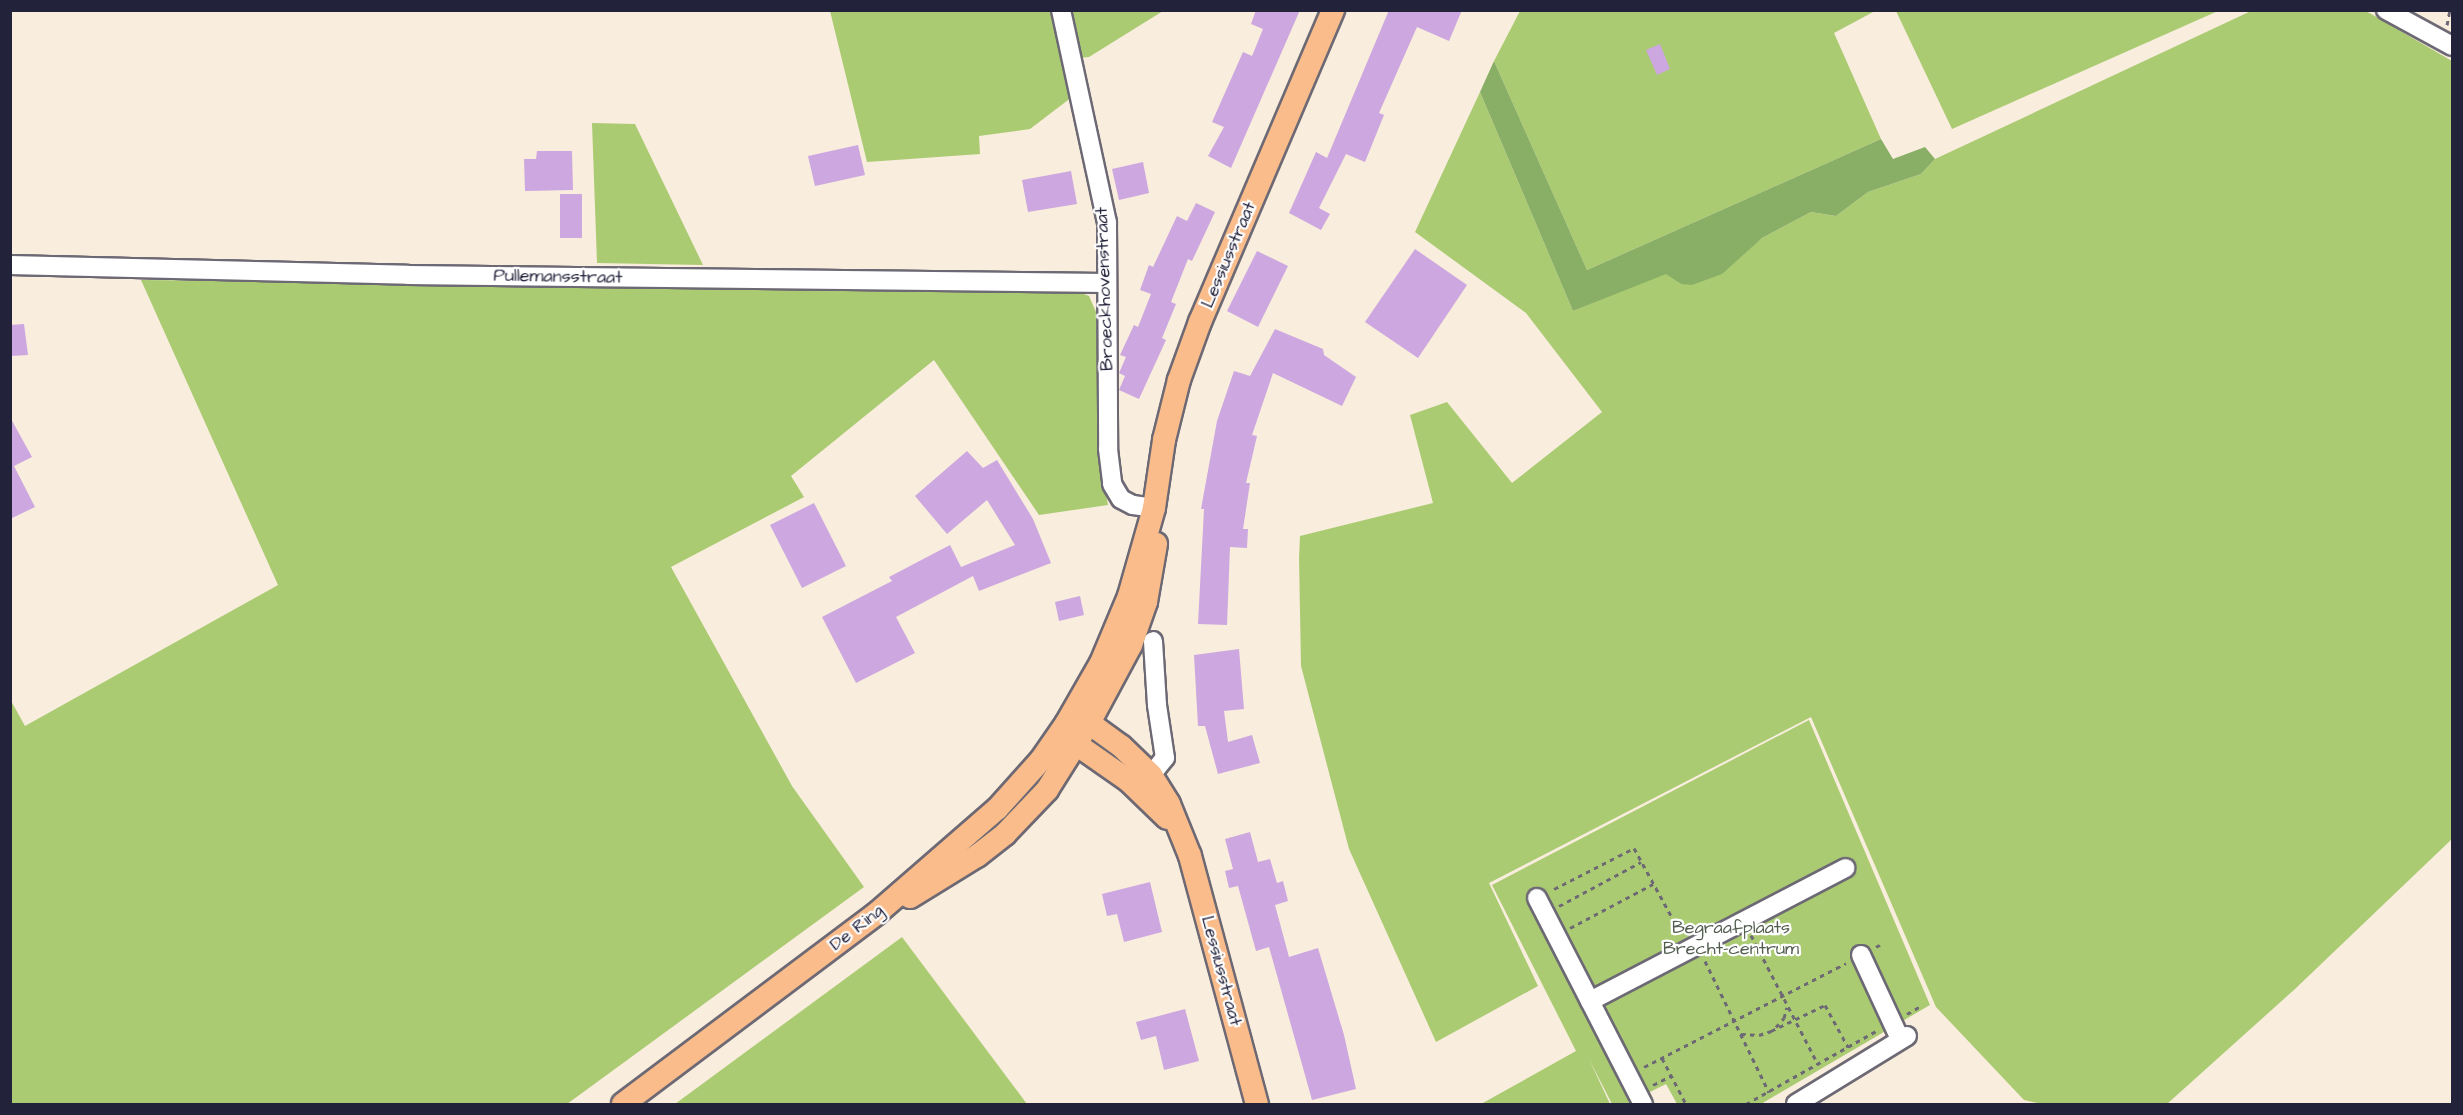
<!DOCTYPE html>
<html>
<head>
<meta charset="utf-8">
<style>
	body { margin:0 }
	#map { position:relative; width:2463px; height:1115px; overflow:hidden; background:#f9eddd; font-family:"Architects Daughter",sans-serif }
	div>[style] { position:absolute }
	.green>* { inset:0; background:#abcb73 }
	.forest>* { inset:0; background:#88af65 }
	.building>* { inset:0; background:#cda7df }
	.path>* { height:3px; margin-top:-1.5px; transform-origin:0; background:repeating-linear-gradient(90deg,#6d6974 0 4.5px,transparent 0 9px) }
	.roads { filter:drop-shadow(2px 0 #6d6974) drop-shadow(-2px 0 #6d6974) drop-shadow(0 2px #6d6974) drop-shadow(0 -2px #6d6974) }
	.minor>* { height:18px; margin:-9px; padding:0 9px; transform-origin:9px; border-radius:9px; background:#fff }
	.major>* { height:22px; margin:-11px; padding:0 11px; transform-origin:11px; border-radius:11px; background:#f9bc8a }
	span { translate:-50% -50%; white-space:nowrap; text-align:center; line-height:1.15; -webkit-text-stroke:4.5px #fff; paint-order:stroke }
	.street-label { font-size:18px; color:#22223b }
	.park-label { font-size:18px; color:#525d4f }
	.frame { position:absolute; inset:0; border:12px solid #22223b; pointer-events:none }
</style>
</head>
<body>
<div id="map">
	<div class="green">
		<i style="clip-path:polygon(830px 11px,1051px 11px,1072px 97px,1030px 129px,979px 136px,980px 154px,867px 162px)"></i>
		<i style="clip-path:polygon(1068px 11px,1163px 11px,1089px 57px,1078px 58px)"></i>
		<i style="clip-path:polygon(1520px 11px,1875px 11px,1834px 33px,1881px 139px,1587px 270px,1494px 61px)"></i>
		<i style="clip-path:polygon(1896px 11px,2218px 11px,1952px 129px)"></i>
		<i style="clip-path:polygon(2251px 11px,2366px 11px,2452px 61px,2452px 839px,2295px 989px,2167px 1104px,2042px 1104px,2024px 1100px,1936px 1007px,1811px 717px,1489px 883px,1538px 986px,1436px 1042px,1349px 849px,1301px 666px,1299px 558px,1300px 536px,1433px 503px,1410px 415px,1447px 402px,1512px 483px,1602px 412px,1526px 313px,1415px 232px,1480px 92px,1573px 311px,1666px 273px,1681px 284px,1744px 252px,1762px 238px,1811px 212px,1836px 216px,1868px 192px,1921px 174px,1935px 159px)"></i>
		<i style="clip-path:polygon(592px 123px,635px 124px,703px 265px,597px 263px)"></i>
		<i style="clip-path:polygon(141px 280px,1071px 289px,1089px 296px,1096px 312px,1100px 459px,1108px 505px,1039px 515px,934px 360px,791px 476px,804px 497px,671px 567px,792px 786px,864px 887px,567px 1104px,11px 1104px,10px 699px,25px 726px,278px 585px)"></i>
		<i style="clip-path:polygon(1809px 720px,1930px 1005px,1761px 1104px,1677px 1104px,1666px 1084px,1626px 1104px,1612px 1104px,1589px 1059px,1610px 1104px,1481px 1104px,1576px 1051px,1492px 885px)"></i>
		<i style="clip-path:polygon(902px 937px,1027px 1104px,675px 1104px)"></i>
	</div>
	<div class="forest">
		<i style="clip-path:polygon(1494px 61px,1587px 270px,1881px 139px,1893px 159px,1925px 147px,1935px 159px,1921px 174px,1868px 192px,1836px 216px,1811px 212px,1762px 238px,1722px 274px,1692px 285px,1681px 284px,1666px 274px,1573px 311px,1480px 92px)"></i>
	</div>
	<div class="building">
		<i style="clip-path:polygon(1256px 10px,1300px 10px,1231px 168px,1208px 156px,1224px 127px,1212px 122px,1243px 52px,1252px 56px,1263px 29px,1251px 24px)"></i>
		<i style="clip-path:polygon(1389px 10px,1462px 10px,1449px 41px,1417px 27px,1379px 113px,1384px 115px,1365px 162px,1346px 154px,1319px 208px,1330px 214px,1321px 230px,1289px 213px,1316px 152px,1327px 158px)"></i>
		<i style="clip-path:polygon(1660px 44px,1670px 69px,1657px 75px,1646px 50px)"></i>
		<i style="clip-path:polygon(858px 145px,865px 175px,815px 186px,808px 156px)"></i>
		<i style="clip-path:polygon(537px 151px,572px 151px,573px 190px,525px 191px,524px 159px,536px 159px)"></i>
		<i style="clip-path:polygon(1143px 162px,1149px 193px,1119px 200px,1112px 169px)"></i>
		<i style="clip-path:polygon(1071px 171px,1077px 204px,1028px 212px,1022px 180px)"></i>
		<i style="clip-path:polygon(560px 194px,582px 194px,582px 238px,560px 238px)"></i>
		<i style="clip-path:polygon(1196px 203px,1215px 212px,1192px 261px,1188px 259px,1171px 302px,1176px 304px,1162px 338px,1166px 340px,1139px 399px,1119px 390px,1125px 376px,1119px 373px,1126px 357px,1120px 355px,1134px 325px,1138px 327px,1151px 294px,1140px 290px,1149px 265px,1153px 267px,1177px 216px,1187px 221px)"></i>
		<i style="clip-path:polygon(1415px 249px,1467px 285px,1418px 358px,1365px 322px)"></i>
		<i style="clip-path:polygon(1257px 251px,1288px 266px,1258px 327px,1227px 311px)"></i>
		<i style="clip-path:polygon(24px 324px,28px 355px,10px 356px,10px 325px)"></i>
		<i style="clip-path:polygon(1275px 329px,1323px 349px,1324px 355px,1356px 377px,1342px 406px,1273px 373px,1252px 435px,1257px 436px,1246px 483px,1250px 483px,1243px 529px,1248px 529px,1247px 548px,1230px 547px,1227px 625px,1198px 624px,1204px 509px,1201px 509px,1217px 421px,1234px 371px,1250px 376px)"></i>
		<i style="clip-path:polygon(10px 417px,32px 457px,14px 466px,35px 507px,10px 519px)"></i>
		<i style="clip-path:polygon(967px 451px,983px 468px,997px 460px,1033px 519px,1051px 563px,979px 591px,973px 576px,896px 617px,915px 653px,856px 683px,822px 617px,892px 581px,889px 577px,950px 545px,961px 567px,1015px 545px,987px 500px,947px 534px,915px 496px)"></i>
		<i style="clip-path:polygon(814px 503px,846px 566px,802px 588px,770px 525px)"></i>
		<i style="clip-path:polygon(1080px 596px,1084px 615px,1059px 621px,1055px 602px)"></i>
		<i style="clip-path:polygon(1239px 649px,1244px 709px,1224px 711px,1228px 742px,1252px 735px,1260px 763px,1218px 774px,1205px 726px,1198px 726px,1194px 655px)"></i>
		<i style="clip-path:polygon(1250px 832px,1258px 862px,1270px 859px,1277px 883px,1283px 881px,1288px 901px,1275px 905px,1289px 957px,1318px 948px,1344px 1035px,1356px 1089px,1312px 1100px,1269px 947px,1256px 951px,1238px 886px,1229px 888px,1225px 871px,1233px 869px,1225px 839px)"></i>
		<i style="clip-path:polygon(1150px 882px,1162px 932px,1124px 942px,1117px 914px,1107px 916px,1102px 894px)"></i>
		<i style="clip-path:polygon(1185px 1009px,1199px 1061px,1164px 1070px,1156px 1036px,1141px 1040px,1136px 1022px)"></i>
	</div>
	<div class="path">
		<i style="left:2447px;top:25px;width:15px;rotate:-79deg"></i>
		<i style="left:1554px;top:889px;width:90px;rotate:-27.1deg"></i>
		<i style="left:1634px;top:848px;width:98px;rotate:61.3deg"></i>
		<i style="left:1559px;top:906px;width:93px;rotate:-28.2deg"></i>
		<i style="left:1570px;top:928px;width:94px;rotate:-27.9deg"></i>
		<i style="left:1751px;top:935px;width:145px;rotate:62.6deg"></i>
		<i style="left:1876px;top:947px;width:8px;rotate:-30deg"></i>
		<i style="left:1705px;top:961px;width:146px;rotate:64deg"></i>
		<i style="left:1907px;top:1014px;width:16px;rotate:-30deg"></i>
		<i style="left:1776px;top:1027px;width:12px;rotate:-48deg"></i>
		<i style="left:1784px;top:1018px;width:11px;rotate:-75deg"></i>
		<i style="left:1771px;top:1031px;width:60px;rotate:-25.7deg"></i>
		<i style="left:1825px;top:1005px;width:48px;rotate:61.3deg"></i>
		<i style="left:1741px;top:1034px;width:18px;rotate:3deg"></i>
		<i style="left:1759px;top:1035px;width:13px;rotate:-18deg"></i>
		<i style="left:1662px;top:1058px;width:52px;rotate:62.4deg"></i>
		<i style="left:1644px;top:1067px;width:227px;rotate:-27.2deg"></i>
		<i style="left:1653px;top:1085px;width:20px;rotate:-27deg"></i>
		<i style="left:1746px;top:1104px;width:151px;rotate:-29.3deg"></i>
	</div>
	<div class="roads">
		<div class="minor">
			<i style="left:1061px;top:10px;width:217px;rotate:77.8deg"></i>
			<i style="left:1107px;top:222px;width:227px;rotate:89.7deg"></i>
			<i style="left:1108px;top:449px;width:35px;rotate:83deg"></i>
			<i style="left:1112px;top:484px;width:17px;rotate:59deg"></i>
			<i style="left:1121px;top:499px;width:13px;rotate:27deg"></i>
			<i style="left:1133px;top:505px;width:21px;rotate:8deg"></i>
			<i style="left:2386px;top:10px;width:75px;rotate:28.6deg"></i>
			<i style="left:10px;top:265px;width:398px;rotate:1.4deg"></i>
			<i style="left:408px;top:275px;width:698px;rotate:0.66deg"></i>
			<i style="left:1151px;top:775px;width:22px;rotate:-51deg"></i>
			<i style="left:1165px;top:758px;width:54px;rotate:-98.6deg"></i>
			<i style="left:1157px;top:705px;width:64px;rotate:-93.6deg"></i>
			<i style="left:1537px;top:898px;width:232px;rotate:62.8deg"></i>
			<i style="left:1861px;top:955px;width:93px;rotate:65.1deg"></i>
			<i style="left:1590px;top:1001px;width:288px;rotate:-27.5deg"></i>
			<i style="left:1796px;top:1104px;width:130px;rotate:-31.5deg"></i>
		</div>
		<div class="major">
			<i style="left:1075px;top:724px;width:14px;rotate:-4deg"></i>
			<i style="left:1089px;top:723px;width:39px;rotate:36deg"></i>
			<i style="left:1121px;top:746px;width:42px;rotate:44deg"></i>
			<i style="left:1151px;top:775px;width:34px;rotate:58deg"></i>
			<i style="left:1169px;top:804px;width:56px;rotate:68deg"></i>
			<i style="left:1190px;top:856px;width:257px;rotate:74.9deg"></i>
			<i style="left:1070px;top:732px;width:13px;rotate:63deg"></i>
			<i style="left:1076px;top:744px;width:65px;rotate:34.9deg"></i>
			<i style="left:1129px;top:781px;width:53px;rotate:44.2deg"></i>
			<i style="left:910px;top:897px;width:79px;rotate:-31.5deg"></i>
			<i style="left:977px;top:856px;width:36px;rotate:-38deg"></i>
			<i style="left:1005px;top:834px;width:61px;rotate:-46.3deg"></i>
			<i style="left:1047px;top:790px;width:79px;rotate:-57.9deg"></i>
			<i style="left:1089px;top:723px;width:89px;rotate:-61.7deg"></i>
			<i style="left:1131px;top:645px;width:46px;rotate:-70.8deg"></i>
			<i style="left:1146px;top:602px;width:59px;rotate:-80.2deg"></i>
			<i style="left:623px;top:1104px;width:316px;rotate:-36.9deg"></i>
			<i style="left:876px;top:914px;width:160px;rotate:-41deg"></i>
			<i style="left:997px;top:809px;width:66px;rotate:-48.1deg"></i>
			<i style="left:1041px;top:760px;width:44px;rotate:-55.2deg"></i>
			<i style="left:1066px;top:724px;width:70px;rotate:-60.2deg"></i>
			<i style="left:1101px;top:663px;width:73px;rotate:-67.3deg"></i>
			<i style="left:1129px;top:596px;width:91px;rotate:-74.1deg"></i>
			<i style="left:1154px;top:508px;width:69px;rotate:-81.6deg"></i>
			<i style="left:1164px;top:440px;width:62px;rotate:-76deg"></i>
			<i style="left:1179px;top:380px;width:62px;rotate:-70.1deg"></i>
			<i style="left:1200px;top:322px;width:339px;rotate:-66.9deg"></i>
		</div>
	</div>
	<div class="street-label">
		<span style="left:1229px;top:255px;rotate:-67deg">Lessiusstraat</span>
		<span style="left:558px;top:277px;rotate:1deg">Pullemansstraat</span>
		<span style="left:1105px;top:289px;rotate:-92deg">Broeckhovenstraat</span>
		<span style="left:857px;top:928px;rotate:-38deg">De Ring</span>
		<span style="left:1221px;top:971px;rotate:75deg">Lessiusstraat</span>
	</div>
	<div class="park-label">
		<span style="left:1731px;top:939px">Begraafplaats<br>Brecht-centrum</span>
	</div>
	<div class="frame"></div>
</div>
</body>
</html>
